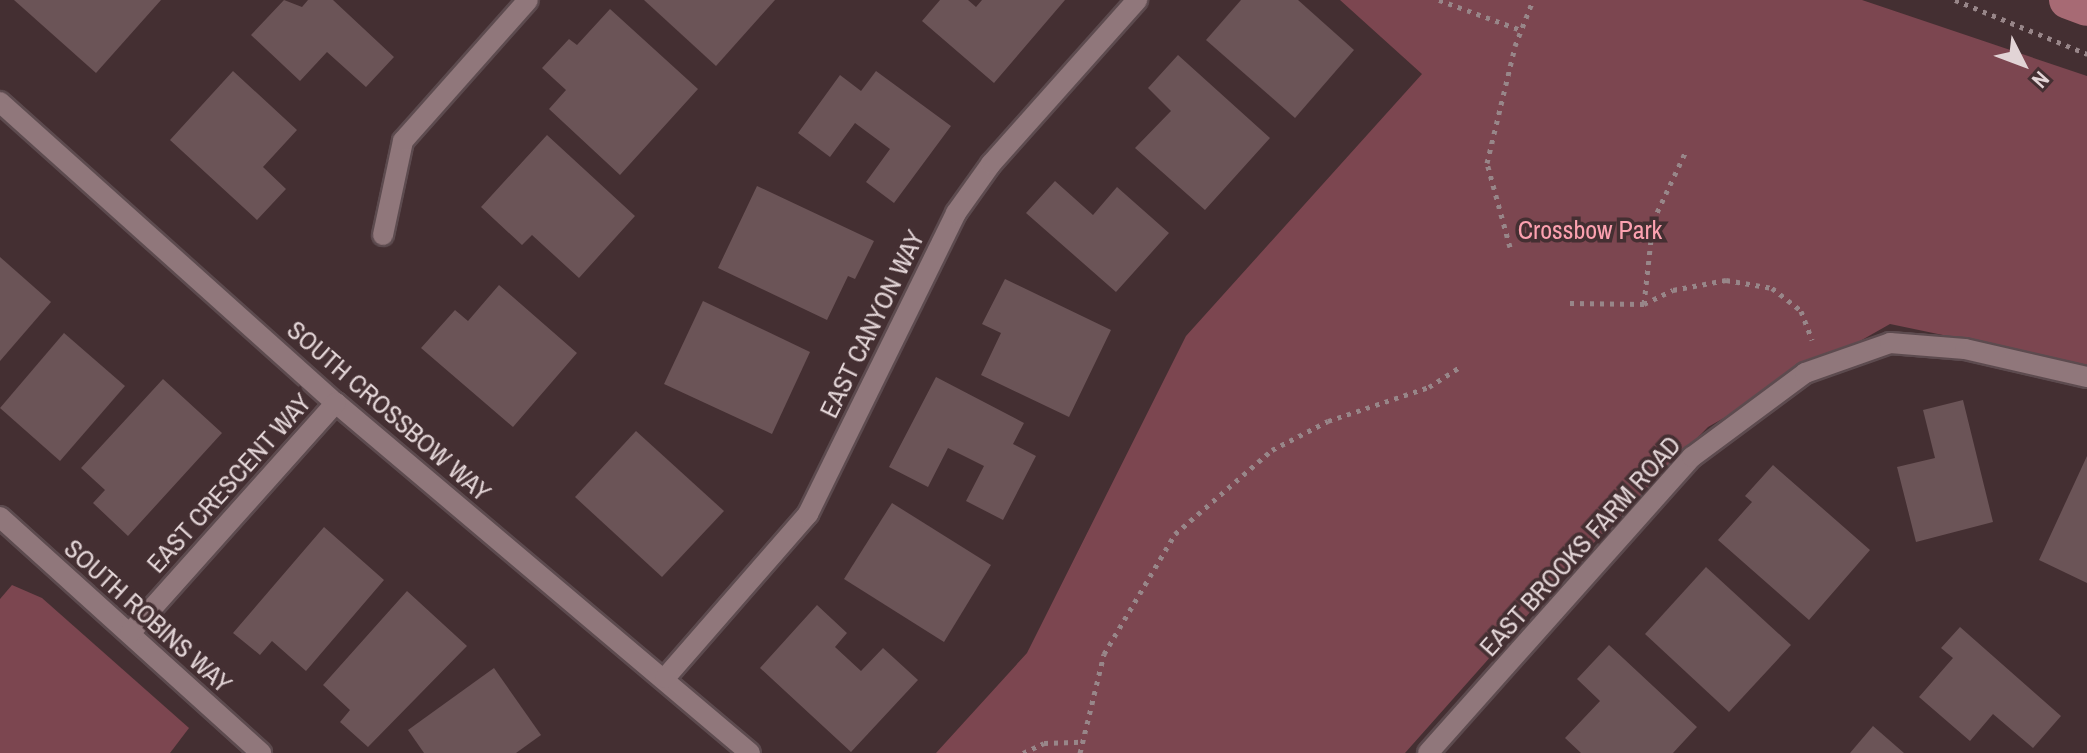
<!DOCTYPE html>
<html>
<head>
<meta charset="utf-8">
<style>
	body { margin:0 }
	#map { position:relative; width:2087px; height:753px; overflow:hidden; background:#442f32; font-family:"Archivo Narrow",sans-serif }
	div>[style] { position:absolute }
	.green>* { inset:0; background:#7c4650 }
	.canal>* { height:38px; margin:-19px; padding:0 19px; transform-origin:19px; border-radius:19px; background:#a76a74 }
	.building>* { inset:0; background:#6b5457 }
	.path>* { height:5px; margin-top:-2.5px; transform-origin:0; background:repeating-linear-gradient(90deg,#988689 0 4px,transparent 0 10px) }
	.roads { filter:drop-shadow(2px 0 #5d4b4f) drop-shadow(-2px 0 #5d4b4f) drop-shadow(0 2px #5d4b4f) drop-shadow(0 -2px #5d4b4f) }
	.street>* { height:20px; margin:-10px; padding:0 10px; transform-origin:10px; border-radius:10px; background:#90777b }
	span { translate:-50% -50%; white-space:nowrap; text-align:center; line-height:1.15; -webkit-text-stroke:7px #442f32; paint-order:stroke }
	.park-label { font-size:26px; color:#fca1b0 }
	.street-label { font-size:26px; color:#e2d4d6 }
	.north { position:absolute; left:1983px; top:24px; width:80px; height:80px; -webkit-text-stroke:6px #442f32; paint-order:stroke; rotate:132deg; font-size:22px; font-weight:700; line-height:32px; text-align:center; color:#e2d4d6 }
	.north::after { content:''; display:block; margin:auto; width:28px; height:36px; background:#e2d4d6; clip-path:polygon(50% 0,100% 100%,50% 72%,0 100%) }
</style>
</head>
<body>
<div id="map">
	<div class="green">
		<i style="clip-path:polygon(1340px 0,1862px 0,2087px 76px,2087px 365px,1890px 324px,1708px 427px,1572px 565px,1405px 753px,936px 753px,1027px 653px,1186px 336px,1422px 74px)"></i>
		<i style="clip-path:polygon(12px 585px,42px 598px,189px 728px,170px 753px,0 753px,0 599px)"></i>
	</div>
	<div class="canal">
		<i style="left:2068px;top:0;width:20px;rotate:20deg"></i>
	</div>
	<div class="building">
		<i style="clip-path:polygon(14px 0,161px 0,96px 73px)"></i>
		<i style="clip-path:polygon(284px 0,302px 7px,308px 0,333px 0,394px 57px,366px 87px,327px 52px,300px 81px,251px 35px)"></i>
		<i style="clip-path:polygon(644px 0,775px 0,716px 66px)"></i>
		<i style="clip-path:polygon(940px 0,968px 0,976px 7px,982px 0,1065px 0,994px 83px,922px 21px)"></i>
		<i style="clip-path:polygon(1241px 0,1298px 0,1354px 50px,1295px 118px,1206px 40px)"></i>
		<i style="clip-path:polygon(610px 9px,698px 89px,620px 175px,549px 109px,566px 90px,542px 68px,569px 39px,577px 45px)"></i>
		<i style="clip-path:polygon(1178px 55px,1270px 138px,1205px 210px,1135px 148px,1171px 111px,1148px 88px)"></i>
		<i style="clip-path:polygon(233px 71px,297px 130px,263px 167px,286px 189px,257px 220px,170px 140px)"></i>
		<i style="clip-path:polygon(876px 71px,951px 126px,894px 203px,866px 182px,890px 149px,855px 123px,830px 157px,798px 133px,840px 75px,861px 91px)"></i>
		<i style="clip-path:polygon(547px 135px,635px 216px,579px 278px,532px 235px,522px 245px,481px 207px)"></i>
		<i style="clip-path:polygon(1055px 181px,1093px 215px,1117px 187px,1169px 233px,1116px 292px,1026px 213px)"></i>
		<i style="clip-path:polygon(757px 186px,874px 241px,855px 279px,848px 276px,827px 320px,718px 268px)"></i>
		<i style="clip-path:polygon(0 257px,51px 302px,0 361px)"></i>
		<i style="clip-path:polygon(1005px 279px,1111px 330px,1069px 417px,981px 375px,1001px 333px,982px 324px)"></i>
		<i style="clip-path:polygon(499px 285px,577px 353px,513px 427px,421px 348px,455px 310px,468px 321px)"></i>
		<i style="clip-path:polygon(703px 301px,810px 352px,772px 434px,664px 384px)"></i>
		<i style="clip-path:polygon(64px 333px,125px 386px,60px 461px,0 408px)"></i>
		<i style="clip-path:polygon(936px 377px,1024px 423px,1013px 444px,1036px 456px,1003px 520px,966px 501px,984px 466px,948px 448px,928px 487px,889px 467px)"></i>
		<i style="clip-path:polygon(163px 379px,222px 433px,128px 536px,93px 503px,105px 490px,81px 468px)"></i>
		<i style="clip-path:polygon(1963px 400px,1993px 522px,1916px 542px,1897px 467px,1935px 458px,1923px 410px)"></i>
		<i style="clip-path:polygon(636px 431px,724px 511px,662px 577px,575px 497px)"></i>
		<i style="clip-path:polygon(2087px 456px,2087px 583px,2039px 560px)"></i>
		<i style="clip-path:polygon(1773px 465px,1870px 550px,1809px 620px,1718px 540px,1752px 502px,1745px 496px)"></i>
		<i style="clip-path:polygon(892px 503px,991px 565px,944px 642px,844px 579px)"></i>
		<i style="clip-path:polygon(324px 527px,384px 580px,306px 671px,272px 641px,260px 655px,233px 633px)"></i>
		<i style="clip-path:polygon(1706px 567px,1791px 645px,1729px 712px,1645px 634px)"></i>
		<i style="clip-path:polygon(407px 591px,467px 646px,368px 747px,340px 722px,350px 710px,323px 685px)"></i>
		<i style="clip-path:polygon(817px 605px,847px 633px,835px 647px,861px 671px,883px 648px,918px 680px,851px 752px,760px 668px)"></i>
		<i style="clip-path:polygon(1960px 627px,2061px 716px,2033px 748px,1993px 714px,1970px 741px,1919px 697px,1953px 658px,1941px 648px)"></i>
		<i style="clip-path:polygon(1609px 645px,1697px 727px,1673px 753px,1581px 753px,1565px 738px,1600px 701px,1577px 679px)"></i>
		<i style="clip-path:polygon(494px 668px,541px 735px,516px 753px,424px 753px,408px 730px)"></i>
		<i style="clip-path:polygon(1873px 726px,1904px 753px,1850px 753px)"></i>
	</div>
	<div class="path">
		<i style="left:1439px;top:0;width:87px;rotate:20.1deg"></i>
		<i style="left:1955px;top:0;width:143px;rotate:22.2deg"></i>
		<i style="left:1510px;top:247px;width:87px;rotate:-105.3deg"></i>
		<i style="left:1487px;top:163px;width:120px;rotate:-76.5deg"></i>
		<i style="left:1515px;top:46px;width:49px;rotate:-68.6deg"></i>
		<i style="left:1570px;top:303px;width:74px;rotate:0.8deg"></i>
		<i style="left:1644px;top:304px;width:32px;rotate:-26deg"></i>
		<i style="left:1673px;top:290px;width:54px;rotate:-10.7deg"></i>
		<i style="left:1726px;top:280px;width:47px;rotate:9.9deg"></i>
		<i style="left:1772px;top:288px;width:37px;rotate:38deg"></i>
		<i style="left:1801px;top:311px;width:31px;rotate:69deg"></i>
		<i style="left:1644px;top:304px;width:83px;rotate:-83.8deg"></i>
		<i style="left:1653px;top:221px;width:75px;rotate:-64.8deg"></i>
		<i style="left:1023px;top:753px;width:23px;rotate:-25deg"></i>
		<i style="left:1044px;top:743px;width:38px;rotate:-2deg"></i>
		<i style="left:1080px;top:753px;width:102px;rotate:-76.4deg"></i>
		<i style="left:1104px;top:654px;width:139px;rotate:-59.4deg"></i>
		<i style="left:1175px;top:534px;width:128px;rotate:-40.9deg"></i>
		<i style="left:1272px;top:450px;width:63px;rotate:-27.4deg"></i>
		<i style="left:1328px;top:421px;width:107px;rotate:-18.6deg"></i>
		<i style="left:1429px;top:387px;width:38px;rotate:-33deg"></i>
	</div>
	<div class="roads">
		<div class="street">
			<i style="left:0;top:102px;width:451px;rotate:41.9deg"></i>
			<i style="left:336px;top:403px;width:542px;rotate:40.21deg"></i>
			<i style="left:383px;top:235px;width:96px;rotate:-78deg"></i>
			<i style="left:403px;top:141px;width:188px;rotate:-48.4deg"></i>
			<i style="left:0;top:517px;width:352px;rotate:42.1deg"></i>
			<i style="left:130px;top:633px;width:309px;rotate:-48.2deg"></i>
			<i style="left:665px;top:678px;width:218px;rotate:-48.9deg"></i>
			<i style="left:808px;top:514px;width:335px;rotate:-63.8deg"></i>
			<i style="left:956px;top:213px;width:60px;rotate:-54.5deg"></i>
			<i style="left:991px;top:164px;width:220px;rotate:-48.3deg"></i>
			<i style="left:1428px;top:753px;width:397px;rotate:-48.3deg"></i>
			<i style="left:1692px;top:457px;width:141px;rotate:-36.6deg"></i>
			<i style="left:1805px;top:373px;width:90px;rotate:-19.4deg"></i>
			<i style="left:1890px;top:343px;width:75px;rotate:4.6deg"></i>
			<i style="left:1965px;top:349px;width:125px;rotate:12.9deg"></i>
		</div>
	</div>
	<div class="park-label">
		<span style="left:1590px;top:230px">Crossbow Park</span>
	</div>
	<div class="street-label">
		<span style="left:872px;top:324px;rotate:-64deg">EAST CANYON WAY</span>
		<span style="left:389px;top:411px;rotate:41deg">SOUTH CROSSBOW WAY</span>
		<span style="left:229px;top:483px;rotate:-48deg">EAST CRESCENT WAY</span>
		<span style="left:1580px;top:546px;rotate:-48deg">EAST BROOKS FARM ROAD</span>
		<span style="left:148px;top:616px;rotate:42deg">SOUTH ROBINS WAY</span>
	</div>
	<div class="north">N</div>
</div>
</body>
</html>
